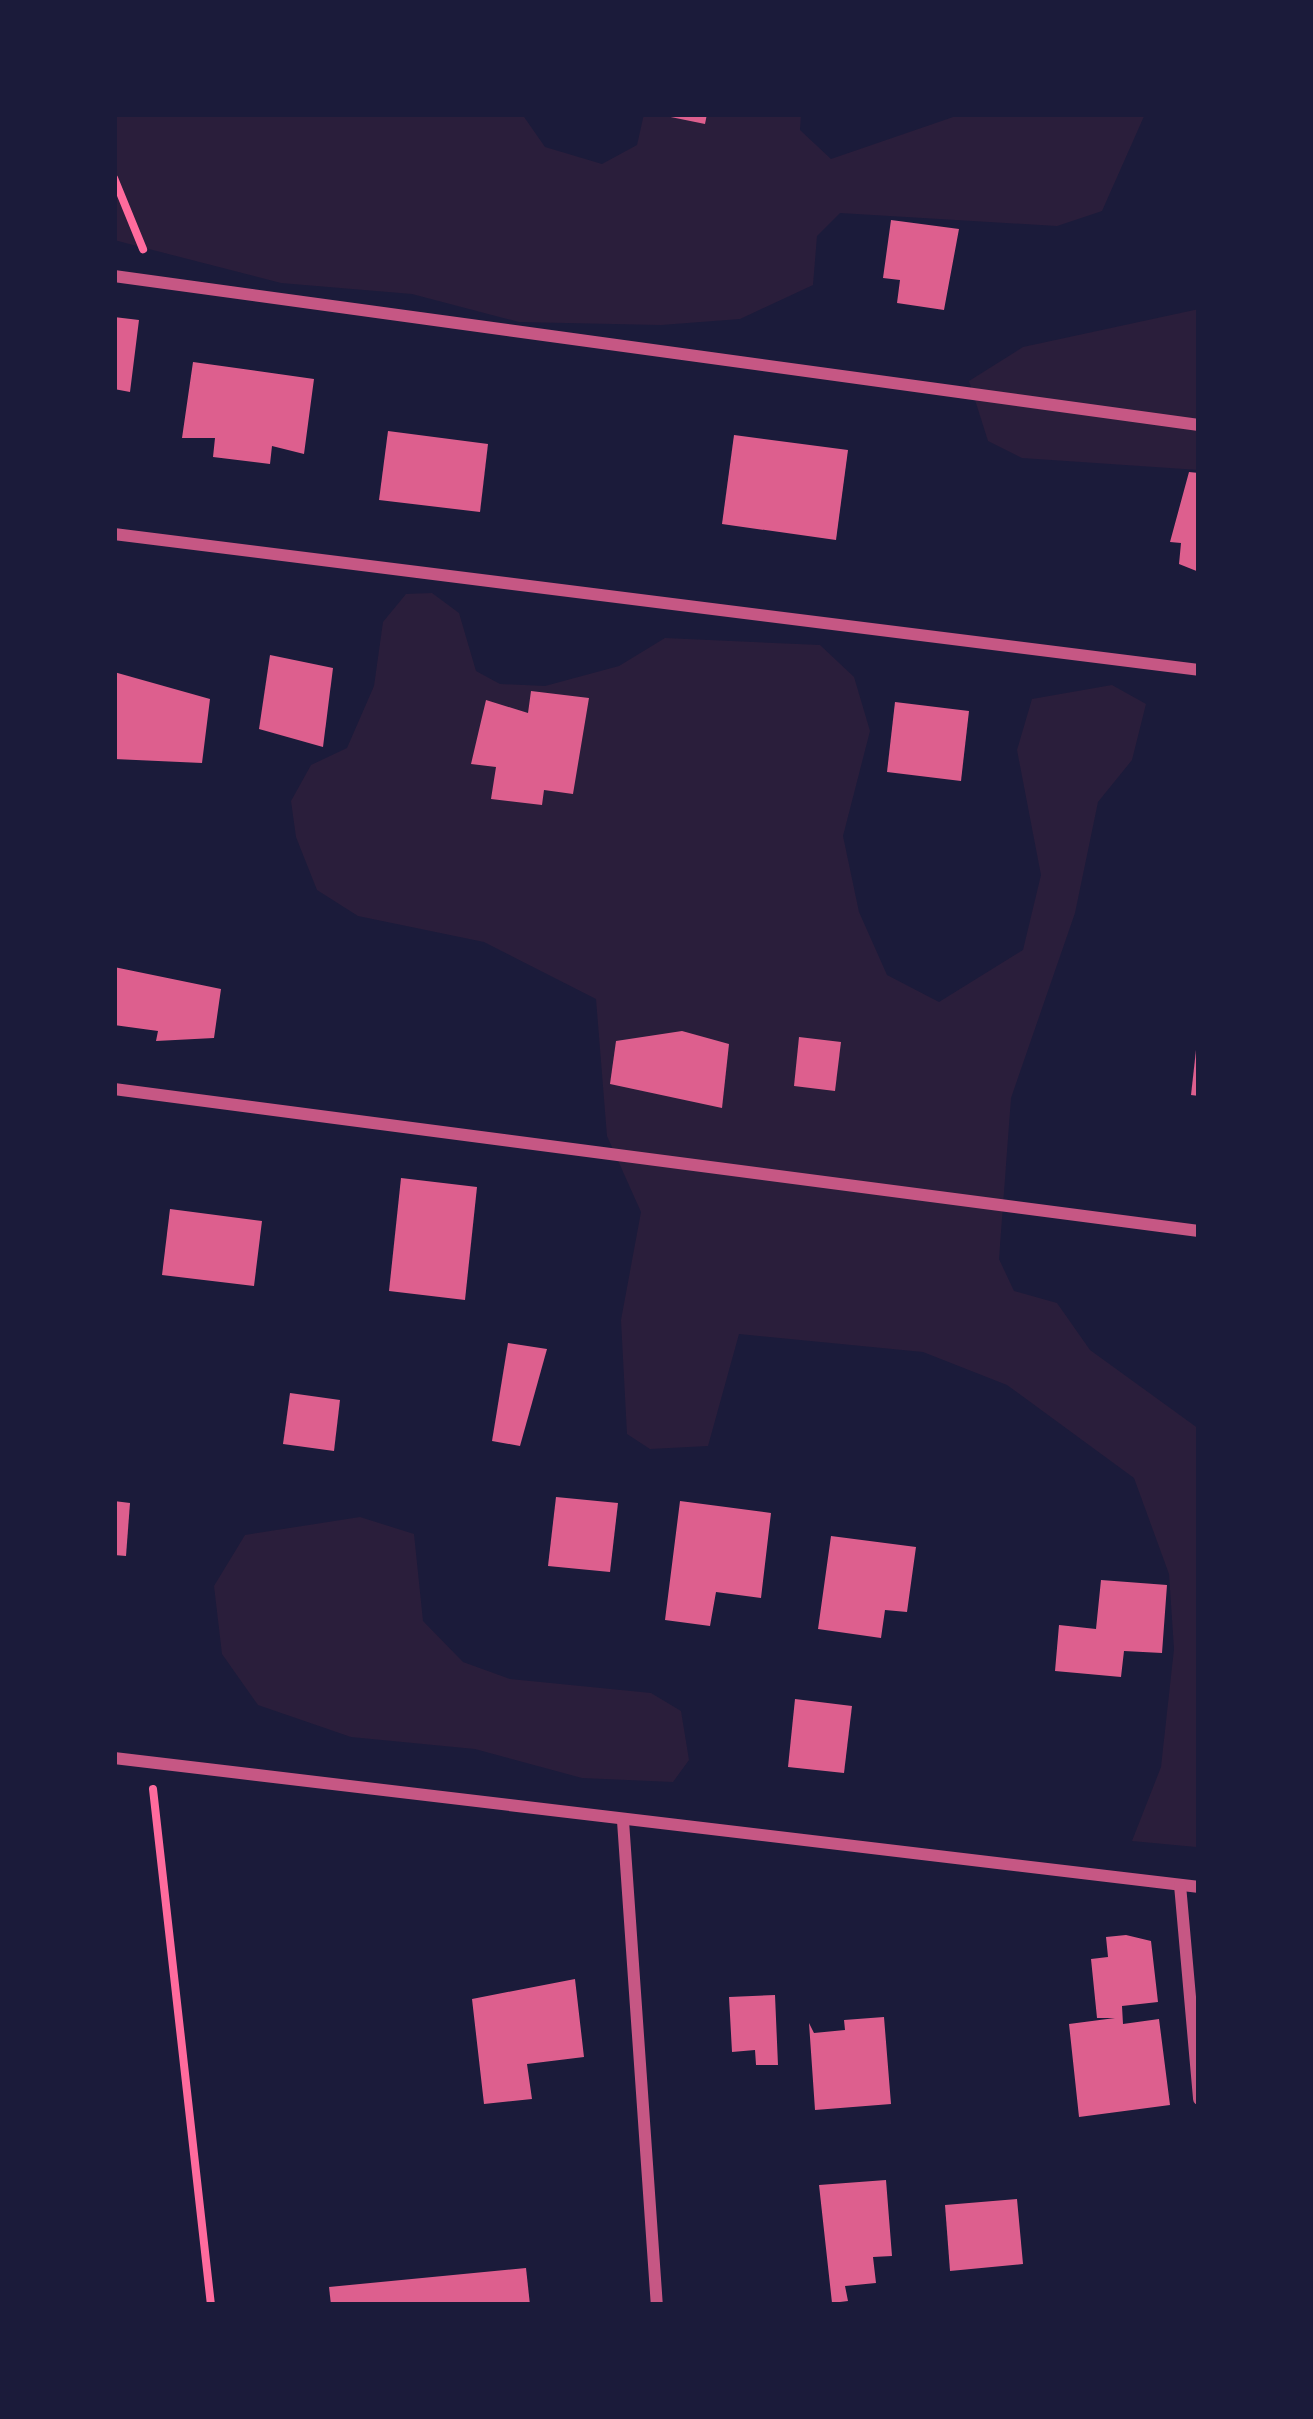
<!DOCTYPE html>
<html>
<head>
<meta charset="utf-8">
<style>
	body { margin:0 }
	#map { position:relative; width:1313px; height:2419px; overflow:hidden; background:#1b1b3a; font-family:"Exo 2",sans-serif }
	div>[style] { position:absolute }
	.green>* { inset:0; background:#2a1e3b }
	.building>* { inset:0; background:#dd5f8e }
	.path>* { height:8px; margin:-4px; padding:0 4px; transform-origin:4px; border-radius:4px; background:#ff6b9d }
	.minor>* { height:12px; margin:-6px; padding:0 6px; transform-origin:6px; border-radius:6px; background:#c65784 }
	span { translate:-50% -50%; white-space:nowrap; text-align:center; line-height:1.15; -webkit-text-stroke:12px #1b1b3a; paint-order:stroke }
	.frame { position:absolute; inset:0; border:117px solid #1b1b3a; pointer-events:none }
</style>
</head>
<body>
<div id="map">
	<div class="green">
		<i style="clip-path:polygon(114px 114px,522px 114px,545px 147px,602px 164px,637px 145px,644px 114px,801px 114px,800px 130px,831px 159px,962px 114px,1145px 114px,1102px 211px,1057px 226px,840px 213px,817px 236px,813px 285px,740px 319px,661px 325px,519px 322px,412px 294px,281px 283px,114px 240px)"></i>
		<i style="clip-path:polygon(1199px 309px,1199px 470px,1022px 458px,988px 441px,969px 381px,1023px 347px)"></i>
		<i style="clip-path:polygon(432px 593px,459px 613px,476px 671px,500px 684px,545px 686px,619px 666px,665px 638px,820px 645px,854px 677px,870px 731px,843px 836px,859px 912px,887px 975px,939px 1002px,1023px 950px,1041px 875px,1017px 750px,1032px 699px,1112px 685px,1146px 704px,1132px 760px,1098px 802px,1075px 913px,1011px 1098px,999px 1259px,1014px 1291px,1057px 1303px,1090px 1350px,1199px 1429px,1196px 1847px,1132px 1841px,1161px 1767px,1174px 1649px,1169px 1574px,1134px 1478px,1007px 1385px,923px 1352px,739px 1334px,708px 1446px,650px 1449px,627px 1434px,621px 1320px,641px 1212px,607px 1136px,596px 999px,484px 942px,358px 916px,317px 890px,296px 837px,291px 801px,311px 765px,347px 748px,374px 686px,383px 622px,406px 594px)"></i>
		<i style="clip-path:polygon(360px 1517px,414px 1534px,423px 1621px,463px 1662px,510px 1679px,651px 1693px,681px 1711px,689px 1760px,673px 1782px,582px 1778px,475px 1749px,351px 1737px,258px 1705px,222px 1654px,214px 1586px,245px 1535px)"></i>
	</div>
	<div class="building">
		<i style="clip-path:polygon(656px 114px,707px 114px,705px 124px)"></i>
		<i style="clip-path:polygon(891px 220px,959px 229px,944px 310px,897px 303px,900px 280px,883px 278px)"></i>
		<i style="clip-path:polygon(114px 317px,139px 320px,130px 392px,114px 389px)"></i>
		<i style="clip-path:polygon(193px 362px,314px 379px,304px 454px,272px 446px,270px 464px,213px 457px,215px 438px,182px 438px)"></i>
		<i style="clip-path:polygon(388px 431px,488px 444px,480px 512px,379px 500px)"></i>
		<i style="clip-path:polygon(734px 435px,848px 450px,836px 540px,722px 524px)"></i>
		<i style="clip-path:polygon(1189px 472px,1199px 473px,1199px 572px,1179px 564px,1181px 543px,1170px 542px)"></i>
		<i style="clip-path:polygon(270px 655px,333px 668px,323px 747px,259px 729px)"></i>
		<i style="clip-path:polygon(114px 672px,210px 699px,202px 763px,114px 759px)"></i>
		<i style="clip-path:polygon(531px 691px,589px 698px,573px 794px,544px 790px,542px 805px,491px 799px,496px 767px,471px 764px,486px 700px,528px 713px)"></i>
		<i style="clip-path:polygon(895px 702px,969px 711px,961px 781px,887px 772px)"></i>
		<i style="clip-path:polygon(114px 967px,221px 989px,214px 1038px,156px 1041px,158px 1031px,114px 1025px)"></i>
		<i style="clip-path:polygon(682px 1031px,729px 1044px,722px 1108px,610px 1084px,616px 1041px)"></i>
		<i style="clip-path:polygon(799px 1037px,841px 1042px,835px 1091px,794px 1086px)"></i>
		<i style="clip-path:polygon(1196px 1050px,1199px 1050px,1199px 1096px,1191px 1095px)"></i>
		<i style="clip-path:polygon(401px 1178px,477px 1187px,465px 1300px,389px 1291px)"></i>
		<i style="clip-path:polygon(170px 1209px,262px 1221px,254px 1286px,162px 1275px)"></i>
		<i style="clip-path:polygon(508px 1343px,547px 1349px,520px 1446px,492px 1441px)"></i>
		<i style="clip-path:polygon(290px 1393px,340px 1400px,334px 1451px,283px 1444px)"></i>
		<i style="clip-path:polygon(556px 1497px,618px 1503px,610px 1572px,548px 1566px)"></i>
		<i style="clip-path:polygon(114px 1501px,130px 1503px,126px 1556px,114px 1555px)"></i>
		<i style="clip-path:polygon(680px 1501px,771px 1513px,761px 1598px,716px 1592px,710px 1626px,665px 1620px)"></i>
		<i style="clip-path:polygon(831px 1536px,916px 1547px,907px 1612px,885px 1610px,881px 1638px,818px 1629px)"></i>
		<i style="clip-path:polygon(1101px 1580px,1167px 1585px,1162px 1653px,1124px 1651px,1121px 1677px,1055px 1671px,1059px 1625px,1096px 1629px)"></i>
		<i style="clip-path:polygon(795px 1699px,852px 1706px,844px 1773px,788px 1767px)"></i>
		<i style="clip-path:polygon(1126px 1935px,1151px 1941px,1158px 2002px,1122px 2006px,1123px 2024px,1159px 2019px,1170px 2105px,1079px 2117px,1069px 2024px,1115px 2018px,1097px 2018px,1091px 1959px,1108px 1957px,1106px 1937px)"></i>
		<i style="clip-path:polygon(575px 1979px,584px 2057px,527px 2064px,532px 2099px,484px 2104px,472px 1999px)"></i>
		<i style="clip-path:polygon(775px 1995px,778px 2065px,756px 2065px,755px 2050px,732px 2052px,729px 1997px)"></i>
		<i style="clip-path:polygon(884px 2017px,891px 2104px,815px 2110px,809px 2023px,814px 2033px,845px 2030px,844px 2020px)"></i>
		<i style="clip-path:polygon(886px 2180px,892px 2256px,873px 2257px,876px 2283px,845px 2286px,848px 2301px,832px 2303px,819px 2185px)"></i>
		<i style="clip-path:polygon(1017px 2199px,1023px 2264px,950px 2271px,945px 2205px)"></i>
		<i style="clip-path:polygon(526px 2268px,530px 2305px,331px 2305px,329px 2287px)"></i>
	</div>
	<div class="path">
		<i style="left:114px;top:178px;width:77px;rotate:67.8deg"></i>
		<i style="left:153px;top:1789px;width:519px;rotate:83.59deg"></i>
	</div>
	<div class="minor">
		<i style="left:114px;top:276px;width:1095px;rotate:7.82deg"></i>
		<i style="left:114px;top:534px;width:1093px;rotate:7.14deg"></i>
		<i style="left:114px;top:1089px;width:1094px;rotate:7.46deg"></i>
		<i style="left:114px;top:1758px;width:1093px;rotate:6.78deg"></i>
		<i style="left:623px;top:1821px;width:485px;rotate:86deg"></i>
		<i style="left:1180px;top:1885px;width:215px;rotate:84.9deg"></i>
	</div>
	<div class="frame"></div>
</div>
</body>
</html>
